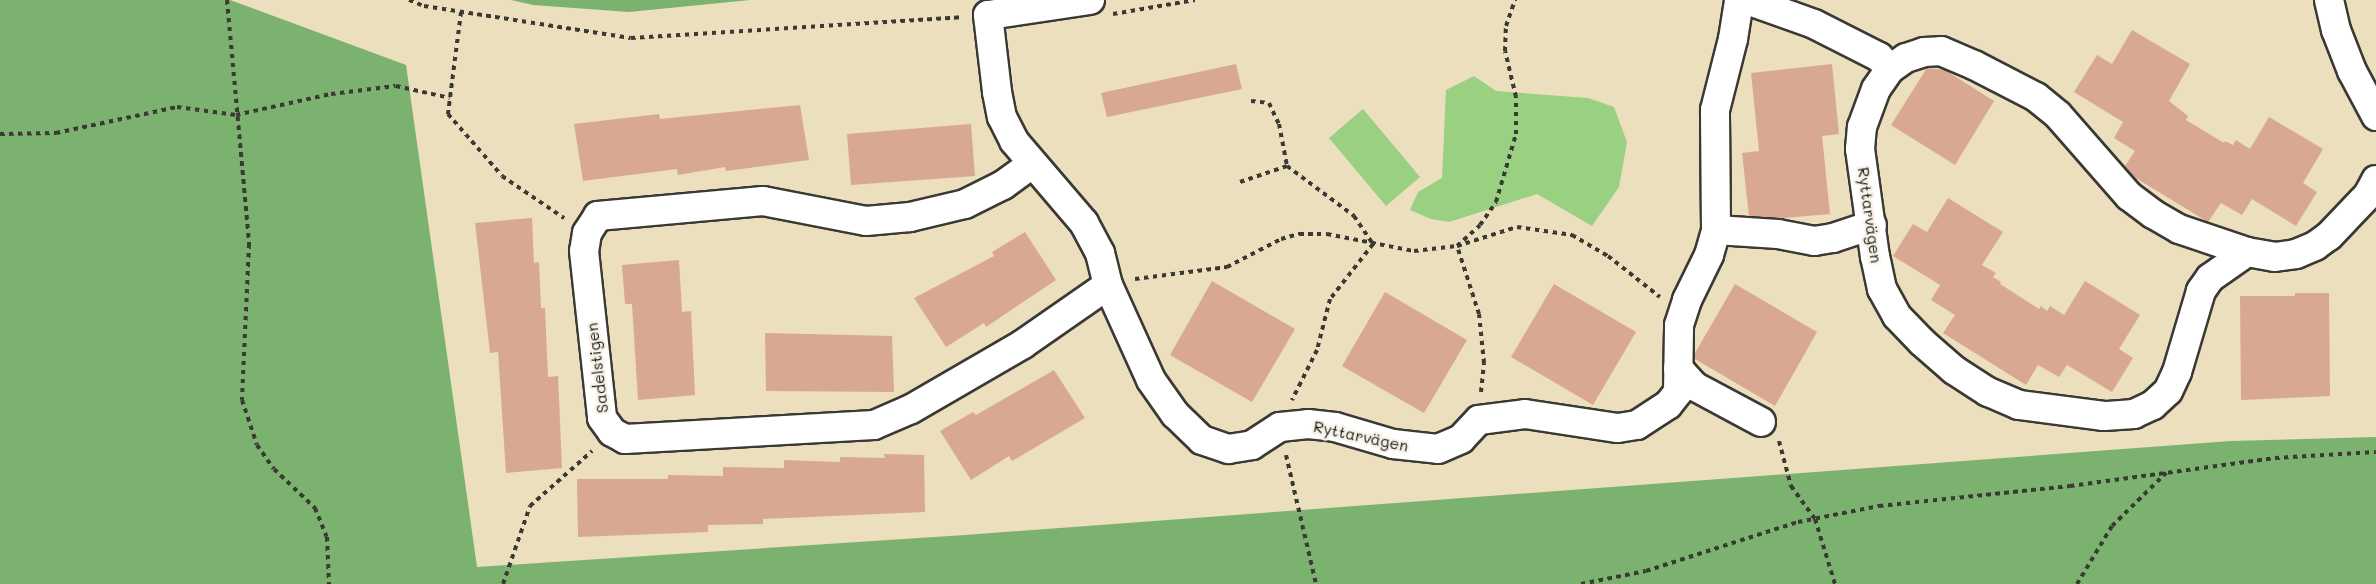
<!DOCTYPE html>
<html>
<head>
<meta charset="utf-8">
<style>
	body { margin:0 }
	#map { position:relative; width:2376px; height:584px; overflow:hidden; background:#ebdfbd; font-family:Mali,sans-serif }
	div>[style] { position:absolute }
	.green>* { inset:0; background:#9ad081 }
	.forest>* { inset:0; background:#7bb26f }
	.building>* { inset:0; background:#d9a892 }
	.path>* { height:4px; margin-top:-2px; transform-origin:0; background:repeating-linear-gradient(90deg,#3b3934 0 4.5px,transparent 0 9px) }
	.roads { filter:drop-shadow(2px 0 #3b3934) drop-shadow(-2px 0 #3b3934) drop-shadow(0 2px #3b3934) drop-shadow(0 -2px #3b3934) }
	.minor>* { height:28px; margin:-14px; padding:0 14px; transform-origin:14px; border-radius:14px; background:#fff }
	span { translate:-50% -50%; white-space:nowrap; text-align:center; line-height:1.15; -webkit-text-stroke:5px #f7f3e8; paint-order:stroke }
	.street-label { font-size:16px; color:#1c1c1c }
</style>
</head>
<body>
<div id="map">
	<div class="green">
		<i style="clip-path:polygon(1474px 76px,1496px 91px,1588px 98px,1614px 107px,1627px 142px,1619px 187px,1592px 226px,1537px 194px,1449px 222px,1431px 219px,1410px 210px,1418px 192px,1442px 178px,1446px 90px)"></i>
		<i style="clip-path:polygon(1363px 109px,1420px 177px,1386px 206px,1329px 138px)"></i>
	</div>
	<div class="forest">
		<i style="clip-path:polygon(0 0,230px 0,406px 65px,477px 567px,965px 535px,2231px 441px,2376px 437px,2376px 584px,0 584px)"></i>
		<i style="clip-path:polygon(511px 0,750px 0,629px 12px,533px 5px)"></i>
	</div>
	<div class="building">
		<i style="clip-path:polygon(2132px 30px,2190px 64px,2169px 101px,2188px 116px,2186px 120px,2224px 143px,2225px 141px,2233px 145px,2236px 140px,2250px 149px,2269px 117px,2323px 149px,2303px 183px,2317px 192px,2296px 226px,2252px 199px,2242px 215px,2221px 203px,2208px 222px,2134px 177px,2125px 166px,2135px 151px,2114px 138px,2123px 122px,2074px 92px,2097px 55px,2112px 64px)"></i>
		<i style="clip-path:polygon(1236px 64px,1242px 89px,1107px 117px,1101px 93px)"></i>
		<i style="clip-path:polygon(1832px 64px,1839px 134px,1822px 136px,1830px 214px,1784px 218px,1749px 216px,1742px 153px,1759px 151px,1751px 73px)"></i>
		<i style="clip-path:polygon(1927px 68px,1945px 70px,1994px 101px,1955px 165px,1891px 125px)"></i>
		<i style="clip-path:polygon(800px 105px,809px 160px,726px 171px,725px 167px,678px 175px,677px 169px,583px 181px,574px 124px,659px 114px,660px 119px)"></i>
		<i style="clip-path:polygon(971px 124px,975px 176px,851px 185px,847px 134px)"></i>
		<i style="clip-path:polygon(1948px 198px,2003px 232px,1982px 265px,1996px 273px,1993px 277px,2001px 282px,2000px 284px,2039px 309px,2041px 306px,2047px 311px,2050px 306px,2064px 315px,2085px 281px,2140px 315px,2119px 349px,2133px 358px,2112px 392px,2067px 365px,2059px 377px,2038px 365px,2026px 385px,1943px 333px,1955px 315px,1931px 300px,1940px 285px,1893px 256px,1913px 224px,1927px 232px)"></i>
		<i style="clip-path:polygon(532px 218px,534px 263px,539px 262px,541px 308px,545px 308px,548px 377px,558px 376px,562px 468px,506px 473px,498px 352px,490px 353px,475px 223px)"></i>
		<i style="clip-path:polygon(1025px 232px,1056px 280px,986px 327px,984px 323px,946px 347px,914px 298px,994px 256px,992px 252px)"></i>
		<i style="clip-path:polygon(679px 260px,682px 312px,691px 311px,695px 395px,638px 400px,632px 304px,625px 304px,622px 265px)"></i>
		<i style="clip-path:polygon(1212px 281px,1295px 329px,1252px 402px,1170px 355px)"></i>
		<i style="clip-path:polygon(1554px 284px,1636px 332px,1593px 405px,1511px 357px)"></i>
		<i style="clip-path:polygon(1735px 284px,1817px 332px,1775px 406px,1695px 359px,1695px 353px)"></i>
		<i style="clip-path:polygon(1385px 292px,1467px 340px,1424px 413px,1342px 366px)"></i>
		<i style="clip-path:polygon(2295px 293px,2329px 293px,2330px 396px,2241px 400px,2240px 296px,2295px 296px)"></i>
		<i style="clip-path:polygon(765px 333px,892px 336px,894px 392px,766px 391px)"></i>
		<i style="clip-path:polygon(1054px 370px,1085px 418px,1012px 461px,1009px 456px,971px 480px,940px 431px,973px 412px,976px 415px)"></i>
		<i style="clip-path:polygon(884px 454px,924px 455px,925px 512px,763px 519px,763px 524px,708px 525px,708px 532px,578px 537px,577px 479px,668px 479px,668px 475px,723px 476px,723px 467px,784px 468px,784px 460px,840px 462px,840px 457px,885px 458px)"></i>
	</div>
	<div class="path">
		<i style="left:227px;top:0;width:245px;rotate:84.8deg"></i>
		<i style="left:249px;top:244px;width:156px;rotate:92.6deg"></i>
		<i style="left:242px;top:400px;width:47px;rotate:71.6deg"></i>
		<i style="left:257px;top:445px;width:29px;rotate:55deg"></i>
		<i style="left:274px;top:469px;width:57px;rotate:43.6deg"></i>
		<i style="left:315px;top:508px;width:31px;rotate:68deg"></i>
		<i style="left:327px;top:537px;width:47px;rotate:87.6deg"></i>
		<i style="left:409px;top:0;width:16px;rotate:22deg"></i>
		<i style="left:424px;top:6px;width:209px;rotate:8.8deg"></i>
		<i style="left:631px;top:38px;width:331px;rotate:-3.6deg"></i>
		<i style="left:461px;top:12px;width:103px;rotate:97.3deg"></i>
		<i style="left:448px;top:114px;width:82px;rotate:48.9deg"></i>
		<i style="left:502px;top:176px;width:75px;rotate:34.1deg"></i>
		<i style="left:1113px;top:14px;width:83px;rotate:-9.7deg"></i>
		<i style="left:1251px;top:101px;width:18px;rotate:6deg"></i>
		<i style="left:1269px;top:103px;width:23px;rotate:65deg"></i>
		<i style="left:1279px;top:124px;width:43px;rotate:79.2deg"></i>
		<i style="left:1287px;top:166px;width:84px;rotate:36.7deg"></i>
		<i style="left:1354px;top:216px;width:34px;rotate:56deg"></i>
		<i style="left:1373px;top:244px;width:70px;rotate:128deg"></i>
		<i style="left:1330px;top:299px;width:53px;rotate:104.3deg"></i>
		<i style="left:1317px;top:350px;width:56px;rotate:116.6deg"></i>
		<i style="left:0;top:134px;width:56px;rotate:-1deg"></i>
		<i style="left:56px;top:133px;width:124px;rotate:-12.1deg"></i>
		<i style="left:177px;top:107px;width:60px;rotate:7.7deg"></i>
		<i style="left:236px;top:115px;width:97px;rotate:-12.5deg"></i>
		<i style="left:331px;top:94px;width:65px;rotate:-7deg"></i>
		<i style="left:396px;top:86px;width:55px;rotate:12.5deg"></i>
		<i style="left:1240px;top:182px;width:50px;rotate:-18.8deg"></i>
		<i style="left:1135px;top:279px;width:93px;rotate:-7.4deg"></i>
		<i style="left:1227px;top:267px;width:61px;rotate:-27.4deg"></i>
		<i style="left:1281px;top:239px;width:19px;rotate:-16deg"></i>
		<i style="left:1299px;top:234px;width:28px"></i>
		<i style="left:1327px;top:234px;width:89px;rotate:11.1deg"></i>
		<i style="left:1414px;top:251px;width:43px;rotate:-6.6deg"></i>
		<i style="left:1457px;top:246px;width:31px;rotate:-42deg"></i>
		<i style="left:1480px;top:225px;width:28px;rotate:-55deg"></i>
		<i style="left:1496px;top:202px;width:71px;rotate:-73.6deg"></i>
		<i style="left:1516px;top:134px;width:37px;rotate:-90deg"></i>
		<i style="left:1516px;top:97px;width:47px;rotate:-103.4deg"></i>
		<i style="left:1505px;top:51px;width:25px;rotate:-88deg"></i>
		<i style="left:1506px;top:26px;width:28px;rotate:-71deg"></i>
		<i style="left:1481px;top:392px;width:29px;rotate:-84deg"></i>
		<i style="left:1484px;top:363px;width:49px;rotate:-95.8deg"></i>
		<i style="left:1479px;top:314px;width:71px;rotate:-107.9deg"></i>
		<i style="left:1457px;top:246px;width:63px;rotate:-17.6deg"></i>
		<i style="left:1517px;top:227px;width:56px;rotate:8.3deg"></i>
		<i style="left:1572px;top:235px;width:42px;rotate:30.3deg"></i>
		<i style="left:1608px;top:256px;width:66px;rotate:38.3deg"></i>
		<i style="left:1779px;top:441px;width:47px;rotate:75.1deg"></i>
		<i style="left:1791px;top:486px;width:41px;rotate:54deg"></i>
		<i style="left:1815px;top:519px;width:68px;rotate:72.9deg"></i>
		<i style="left:1286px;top:455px;width:132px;rotate:76.9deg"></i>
		<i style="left:503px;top:584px;width:83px;rotate:-70.9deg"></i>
		<i style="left:530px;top:506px;width:83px;rotate:-41.6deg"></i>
		<i style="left:1581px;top:584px;width:66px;rotate:-11.3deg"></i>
		<i style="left:1646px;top:571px;width:160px;rotate:-17.9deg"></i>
		<i style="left:1798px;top:522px;width:83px;rotate:-11.2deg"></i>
		<i style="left:1879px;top:506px;width:192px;rotate:-6deg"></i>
		<i style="left:2070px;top:486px;width:207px;rotate:-7.8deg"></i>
		<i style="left:2275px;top:458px;width:101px;rotate:-3.4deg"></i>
		<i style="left:2077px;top:584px;width:68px;rotate:-58.9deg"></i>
		<i style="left:2112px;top:526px;width:76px;rotate:-44.5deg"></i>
	</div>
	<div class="roads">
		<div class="minor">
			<i style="left:1090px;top:0;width:103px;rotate:171.6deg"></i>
			<i style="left:988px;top:15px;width:78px;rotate:83.3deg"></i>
			<i style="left:997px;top:92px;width:25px;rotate:79deg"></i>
			<i style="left:1002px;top:117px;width:27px;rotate:63deg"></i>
			<i style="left:1014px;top:141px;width:108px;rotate:49.5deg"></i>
			<i style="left:1084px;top:223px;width:34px;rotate:62deg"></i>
			<i style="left:1100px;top:253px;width:33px;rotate:76deg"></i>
			<i style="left:1108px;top:285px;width:104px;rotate:65.6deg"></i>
			<i style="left:1151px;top:380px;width:42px;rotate:54.8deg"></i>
			<i style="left:1175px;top:414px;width:37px;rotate:44deg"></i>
			<i style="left:1202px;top:440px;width:28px;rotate:19deg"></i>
			<i style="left:1228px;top:449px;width:24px;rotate:-9deg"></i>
			<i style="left:1252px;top:445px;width:33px;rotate:-33deg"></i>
			<i style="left:1280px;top:427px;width:28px;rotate:-6deg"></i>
			<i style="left:1308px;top:424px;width:27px;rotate:6deg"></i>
			<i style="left:1335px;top:427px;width:60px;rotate:16.3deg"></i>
			<i style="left:1393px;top:444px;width:45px;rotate:6.3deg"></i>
			<i style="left:1438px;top:449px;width:25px;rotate:-23deg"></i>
			<i style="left:1461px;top:439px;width:26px;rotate:-47deg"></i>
			<i style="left:1479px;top:420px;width:46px;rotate:-7.4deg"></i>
			<i style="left:1525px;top:414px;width:94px;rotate:8.6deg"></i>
			<i style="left:1618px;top:428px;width:19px;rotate:-9deg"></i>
			<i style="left:1637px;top:425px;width:37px;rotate:-33deg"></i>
			<i style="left:1668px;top:405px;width:16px;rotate:-52deg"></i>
			<i style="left:1678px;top:392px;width:67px;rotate:-89.1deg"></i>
			<i style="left:1679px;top:325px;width:26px;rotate:-72deg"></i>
			<i style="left:1687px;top:300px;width:50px;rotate:-63.9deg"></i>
			<i style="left:1709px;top:255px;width:26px;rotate:-74deg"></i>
			<i style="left:1716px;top:230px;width:120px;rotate:-90.5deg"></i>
			<i style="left:1715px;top:110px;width:73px;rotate:-75.8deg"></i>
			<i style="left:1733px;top:39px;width:39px;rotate:-81deg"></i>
			<i style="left:1747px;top:0;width:71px;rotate:19.7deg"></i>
			<i style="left:1814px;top:24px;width:73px;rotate:26.9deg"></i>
			<i style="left:1879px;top:57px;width:16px;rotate:47deg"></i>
			<i style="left:2329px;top:0;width:31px;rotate:77deg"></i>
			<i style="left:2336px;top:30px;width:44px;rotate:68.7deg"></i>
			<i style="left:2352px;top:71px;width:51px;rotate:61.9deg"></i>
			<i style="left:1032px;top:164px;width:36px;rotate:144deg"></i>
			<i style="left:1003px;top:185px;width:42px;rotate:153.4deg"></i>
			<i style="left:965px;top:204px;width:57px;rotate:166.7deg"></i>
			<i style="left:910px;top:217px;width:44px;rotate:174.8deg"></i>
			<i style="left:866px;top:221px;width:105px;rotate:-169deg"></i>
			<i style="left:763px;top:201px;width:166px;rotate:174.8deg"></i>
			<i style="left:598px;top:216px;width:20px;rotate:123deg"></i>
			<i style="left:587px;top:233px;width:18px;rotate:99deg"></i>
			<i style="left:584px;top:251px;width:168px;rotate:83.8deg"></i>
			<i style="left:602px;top:418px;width:17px;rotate:54deg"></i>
			<i style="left:612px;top:432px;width:15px;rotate:28deg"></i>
			<i style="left:625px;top:439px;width:249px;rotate:-3.2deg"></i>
			<i style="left:874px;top:425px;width:40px;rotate:-23.4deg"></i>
			<i style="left:911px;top:409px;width:129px;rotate:-30.1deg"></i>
			<i style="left:1023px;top:344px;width:103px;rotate:-34.8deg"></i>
			<i style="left:1716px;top:230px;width:62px;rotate:3.7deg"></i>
			<i style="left:1778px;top:234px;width:37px;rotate:11deg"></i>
			<i style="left:1814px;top:241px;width:19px;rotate:-9deg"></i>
			<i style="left:1833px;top:238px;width:41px;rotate:-18.4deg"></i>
			<i style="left:2247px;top:252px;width:45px;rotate:144.9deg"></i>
			<i style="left:2210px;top:278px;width:16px;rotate:125deg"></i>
			<i style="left:2201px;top:291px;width:84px;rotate:106.5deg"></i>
			<i style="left:2177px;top:372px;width:21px;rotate:115deg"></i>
			<i style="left:2168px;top:391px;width:21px;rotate:137deg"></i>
			<i style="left:2153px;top:405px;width:21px;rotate:155deg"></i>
			<i style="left:2134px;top:414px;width:30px;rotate:176deg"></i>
			<i style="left:2104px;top:416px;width:86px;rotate:-172.6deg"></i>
			<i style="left:2019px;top:405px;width:34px;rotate:-157deg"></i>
			<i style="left:1988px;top:392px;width:40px;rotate:-147.1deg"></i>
			<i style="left:1954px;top:370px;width:43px;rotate:-138.8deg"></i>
			<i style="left:1922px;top:342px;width:36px;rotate:-134deg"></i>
			<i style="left:1897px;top:316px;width:31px;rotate:-119deg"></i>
			<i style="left:1882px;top:289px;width:33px;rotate:-102deg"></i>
			<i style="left:1875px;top:257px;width:109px;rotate:-97.9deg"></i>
			<i style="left:1860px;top:149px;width:22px;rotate:-85deg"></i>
			<i style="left:1862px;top:127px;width:40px;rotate:-69.8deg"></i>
			<i style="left:1876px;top:89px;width:24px;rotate:-55deg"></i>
			<i style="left:1890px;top:69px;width:19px;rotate:-35deg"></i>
			<i style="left:1906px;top:58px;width:19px;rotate:-18deg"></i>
			<i style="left:1924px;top:52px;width:17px;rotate:-3deg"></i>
			<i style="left:1941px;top:51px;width:36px;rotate:23deg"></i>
			<i style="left:1974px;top:65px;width:70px;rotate:27.3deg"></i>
			<i style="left:2036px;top:97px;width:28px;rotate:39deg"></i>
			<i style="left:2058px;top:115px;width:108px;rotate:48.8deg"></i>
			<i style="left:2129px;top:196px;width:30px;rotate:37deg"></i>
			<i style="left:2153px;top:214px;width:30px;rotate:30deg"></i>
			<i style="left:2179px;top:229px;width:72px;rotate:18.7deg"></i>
			<i style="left:2247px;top:252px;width:28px;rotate:10deg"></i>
			<i style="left:2275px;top:257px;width:21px;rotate:-8deg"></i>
			<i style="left:2296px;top:254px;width:21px;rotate:-23deg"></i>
			<i style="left:2315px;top:246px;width:17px;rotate:-36deg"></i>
			<i style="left:2329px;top:236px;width:57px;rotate:-46.4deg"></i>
			<i style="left:2368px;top:195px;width:17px;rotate:-62deg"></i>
			<i style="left:1678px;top:368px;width:24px;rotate:48deg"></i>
			<i style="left:1694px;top:386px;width:76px;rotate:28.2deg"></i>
		</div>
	</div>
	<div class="street-label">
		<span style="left:1870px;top:215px;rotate:82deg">Ryttarvägen</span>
		<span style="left:597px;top:368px;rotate:-97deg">Sadelstigen</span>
		<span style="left:1361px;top:436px;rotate:12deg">Ryttarvägen</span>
	</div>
</div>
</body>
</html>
